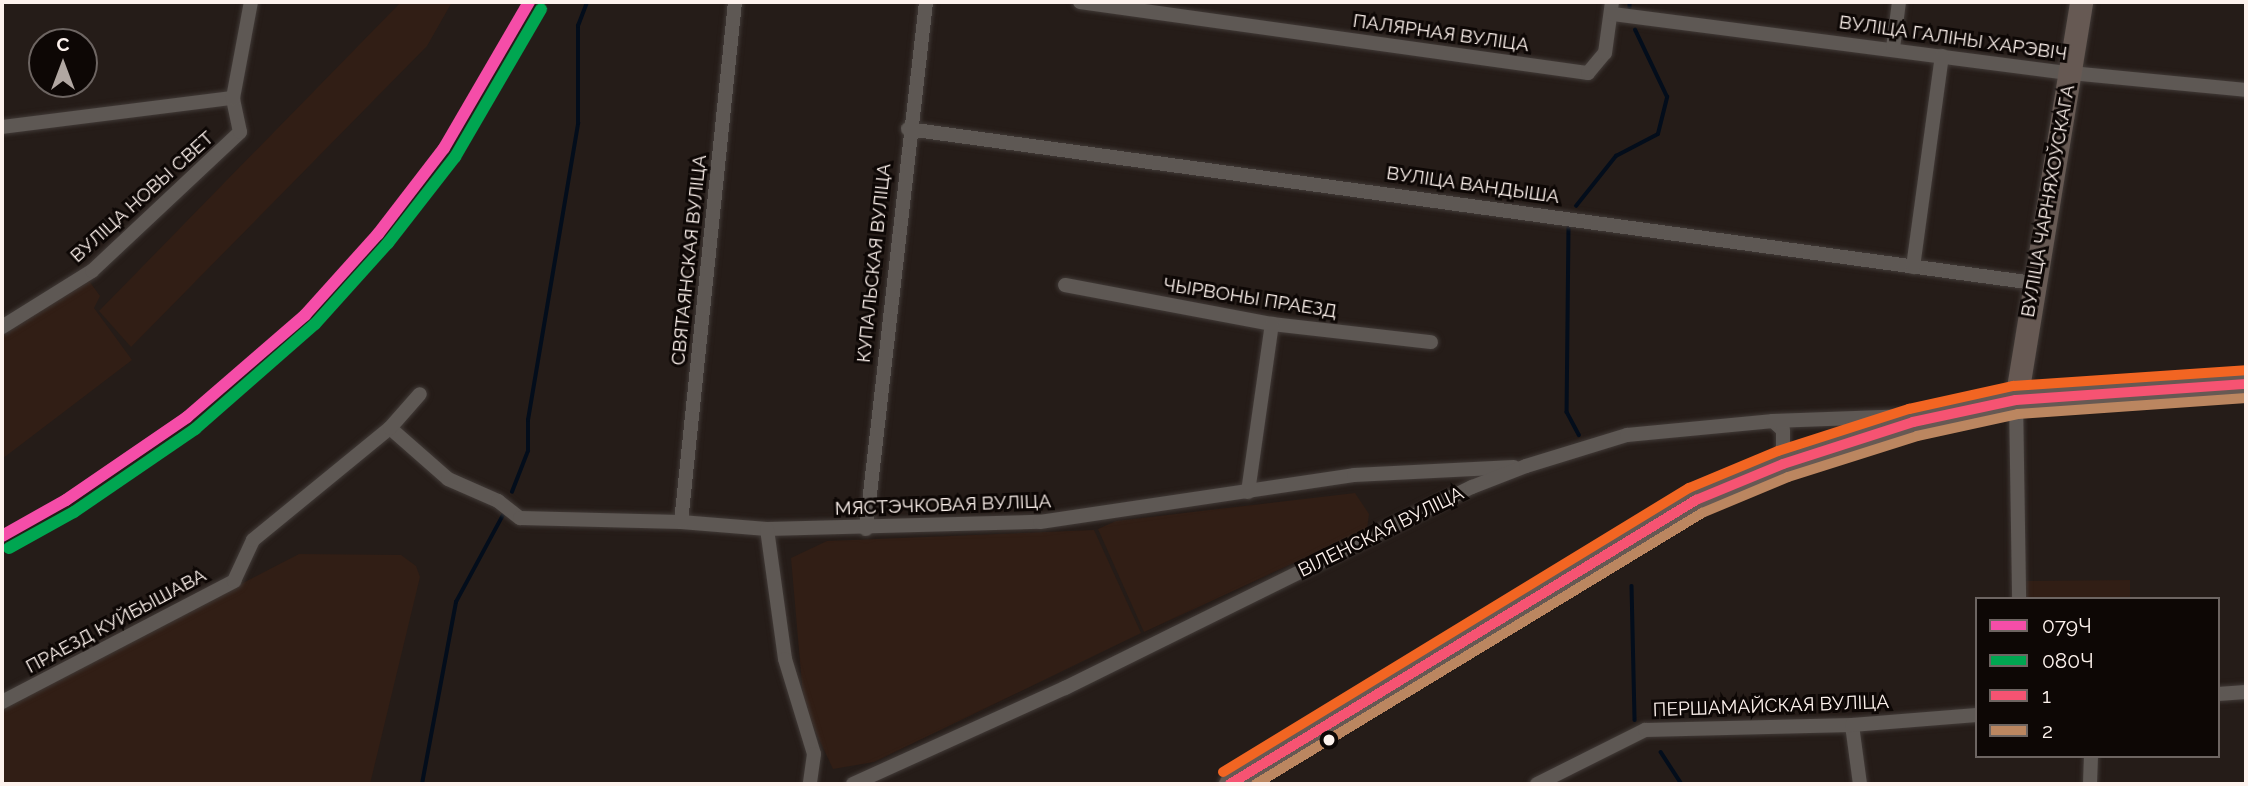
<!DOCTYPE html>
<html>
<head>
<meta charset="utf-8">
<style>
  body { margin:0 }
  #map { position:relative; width:2248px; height:786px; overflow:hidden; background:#251c18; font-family:Raleway,sans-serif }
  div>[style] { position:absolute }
  .built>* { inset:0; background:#311e15 }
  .stream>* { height:3.5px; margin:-1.75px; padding:0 1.75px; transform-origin:1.75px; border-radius:1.75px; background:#030d1b }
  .roads { filter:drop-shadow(0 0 2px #413a37) drop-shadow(0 0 2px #413a37) }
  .street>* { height:14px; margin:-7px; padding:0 7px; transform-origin:7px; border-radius:7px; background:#5e5854 }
  .primary>* { height:23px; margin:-11.5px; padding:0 11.5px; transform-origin:11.5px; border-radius:11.5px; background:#665953 }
  .bus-1>* { height:10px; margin:-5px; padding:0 5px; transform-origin:5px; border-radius:5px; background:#f65372 }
  .bus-2>* { height:10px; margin:-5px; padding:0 5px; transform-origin:5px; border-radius:5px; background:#bb8660 }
  .bus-3>* { height:10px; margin:-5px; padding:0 5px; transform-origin:5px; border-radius:5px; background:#f26522 }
  .rail-1>* { height:12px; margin:-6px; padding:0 6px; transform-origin:6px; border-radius:6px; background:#f54da8 }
  .rail-2>* { height:12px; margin:-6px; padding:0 6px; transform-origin:6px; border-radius:6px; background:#00a651 }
  .dots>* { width:19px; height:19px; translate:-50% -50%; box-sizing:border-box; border:4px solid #0d0705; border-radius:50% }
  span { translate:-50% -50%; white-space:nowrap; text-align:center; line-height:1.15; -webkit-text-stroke:6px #0d0705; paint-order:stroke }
  .street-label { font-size:19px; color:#fdf2ed }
  .frame { position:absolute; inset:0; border:4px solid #fdf2ed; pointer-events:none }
  .legend { position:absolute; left:1975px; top:597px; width:245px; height:161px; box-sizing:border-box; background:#0d0705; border:2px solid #6d6562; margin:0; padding:9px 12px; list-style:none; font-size:21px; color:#fdf2ed }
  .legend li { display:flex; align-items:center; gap:14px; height:35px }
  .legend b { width:35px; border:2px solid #6d6562 }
  .north { position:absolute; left:28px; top:28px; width:70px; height:70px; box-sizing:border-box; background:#0d0705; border:2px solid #6d6562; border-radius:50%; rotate:0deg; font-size:19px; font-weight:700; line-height:28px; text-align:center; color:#fdf2ed }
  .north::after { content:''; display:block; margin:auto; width:24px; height:32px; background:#b1a7a2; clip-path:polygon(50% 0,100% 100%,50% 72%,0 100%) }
</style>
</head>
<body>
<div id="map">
  <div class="built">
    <div style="clip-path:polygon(401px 2px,452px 2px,427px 46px,131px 347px,99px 311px)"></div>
    <div style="clip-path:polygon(87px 278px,100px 296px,94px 308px,132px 360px,2px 459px,2px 332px)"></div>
    <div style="clip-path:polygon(1355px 493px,1369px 514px,1367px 529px,1144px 632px,1098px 529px,1116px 521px)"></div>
    <div style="clip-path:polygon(1094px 530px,1141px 633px,874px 762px,833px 769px,804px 707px,791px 558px,827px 541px)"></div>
    <div style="clip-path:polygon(299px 554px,401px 555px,416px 566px,420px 577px,370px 784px,2px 784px,2px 707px)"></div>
    <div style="clip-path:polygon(2130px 580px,2130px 599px,2022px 599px,2022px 581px)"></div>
  </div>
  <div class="stream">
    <div style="left:1630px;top:2px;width:5px;rotate:90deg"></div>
    <div style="left:1576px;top:206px;width:64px;rotate:-51.3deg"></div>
    <div style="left:1616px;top:156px;width:47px;rotate:-27.6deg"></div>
    <div style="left:1658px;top:134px;width:38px;rotate:-76deg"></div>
    <div style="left:1667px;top:97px;width:74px;rotate:-115.5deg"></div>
    <div style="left:1569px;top:227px;width:185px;rotate:90.6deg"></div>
    <div style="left:1567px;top:412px;width:26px;rotate:62deg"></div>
    <div style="left:512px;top:492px;width:44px;rotate:-68.7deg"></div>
    <div style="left:528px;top:451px;width:31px;rotate:-90deg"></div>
    <div style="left:528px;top:420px;width:301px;rotate:-80.4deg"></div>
    <div style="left:578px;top:123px;width:97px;rotate:-90deg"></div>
    <div style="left:578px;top:26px;width:26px;rotate:-69deg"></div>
    <div style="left:1632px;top:586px;width:134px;rotate:88.7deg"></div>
    <div style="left:1661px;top:752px;width:38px;rotate:57deg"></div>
    <div style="left:422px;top:784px;width:185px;rotate:-79.4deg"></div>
    <div style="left:456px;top:602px;width:99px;rotate:-61.6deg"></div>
  </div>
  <div class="roads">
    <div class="street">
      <div style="left:1080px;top:2px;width:513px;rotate:7.96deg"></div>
      <div style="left:1588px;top:73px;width:26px;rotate:-50deg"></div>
      <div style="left:1605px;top:53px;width:51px;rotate:-82.2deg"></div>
      <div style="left:1613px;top:14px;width:461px;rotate:7.4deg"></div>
      <div style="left:2070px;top:73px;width:177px;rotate:5.5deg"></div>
      <div style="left:1893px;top:48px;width:46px;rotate:-82.6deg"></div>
      <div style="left:2px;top:127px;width:233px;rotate:-7.2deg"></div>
      <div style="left:908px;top:129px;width:1135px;rotate:7.79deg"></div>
      <div style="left:1913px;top:267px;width:213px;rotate:-82.2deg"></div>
      <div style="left:1065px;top:285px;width:211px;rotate:10.7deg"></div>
      <div style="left:1272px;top:324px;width:160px;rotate:6.5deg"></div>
      <div style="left:2px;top:327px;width:106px;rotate:-31.9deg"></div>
      <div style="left:92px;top:271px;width:203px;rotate:-43.2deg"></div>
      <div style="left:240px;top:132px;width:35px;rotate:-102deg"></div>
      <div style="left:233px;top:98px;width:98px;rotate:-79.4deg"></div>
      <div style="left:2016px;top:400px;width:199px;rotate:89.1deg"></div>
      <div style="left:1773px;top:421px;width:13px;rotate:42deg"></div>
      <div style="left:1783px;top:430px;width:34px;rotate:90deg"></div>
      <div style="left:390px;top:428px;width:77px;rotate:41.3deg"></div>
      <div style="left:448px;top:479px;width:55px;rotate:23.7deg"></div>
      <div style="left:498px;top:501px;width:28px;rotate:38deg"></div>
      <div style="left:520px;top:518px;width:161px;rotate:1.4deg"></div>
      <div style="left:681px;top:522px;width:86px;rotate:4.7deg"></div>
      <div style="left:767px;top:529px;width:273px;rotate:-1.5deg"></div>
      <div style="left:1040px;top:522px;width:317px;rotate:-8.5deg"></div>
      <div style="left:1354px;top:475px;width:160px;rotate:-2.9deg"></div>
      <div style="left:1248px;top:492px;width:170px;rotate:-81.9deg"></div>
      <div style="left:681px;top:522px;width:523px;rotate:-84.07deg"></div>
      <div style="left:767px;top:529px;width:131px;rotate:82.1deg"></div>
      <div style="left:785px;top:659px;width:99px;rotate:73deg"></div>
      <div style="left:814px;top:754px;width:30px;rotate:98deg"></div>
      <div style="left:866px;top:529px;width:530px;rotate:-83.5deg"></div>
      <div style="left:2218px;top:694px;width:28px;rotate:-4deg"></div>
      <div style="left:2px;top:702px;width:262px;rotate:-27.5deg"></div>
      <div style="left:234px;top:581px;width:45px;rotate:-65.1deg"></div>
      <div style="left:253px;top:540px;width:177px;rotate:-39.3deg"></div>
      <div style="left:390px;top:428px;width:45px;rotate:-48.6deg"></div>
      <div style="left:1852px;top:725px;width:60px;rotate:82.3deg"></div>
      <div style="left:853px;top:784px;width:233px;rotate:-24.4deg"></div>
      <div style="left:1065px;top:688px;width:454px;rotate:-26.3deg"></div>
      <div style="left:1472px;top:487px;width:58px;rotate:-21.3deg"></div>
      <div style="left:1526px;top:466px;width:106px;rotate:-17.1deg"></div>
      <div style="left:1627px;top:435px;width:147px;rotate:-5.5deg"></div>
      <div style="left:1773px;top:421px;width:137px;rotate:-2.1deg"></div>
      <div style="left:1537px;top:784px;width:121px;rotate:-26.6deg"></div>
      <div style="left:1645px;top:730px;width:207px;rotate:-1.4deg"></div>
      <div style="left:1852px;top:725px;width:125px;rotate:-4.6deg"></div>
      <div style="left:2090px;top:784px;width:28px;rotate:-88deg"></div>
    </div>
    <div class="primary">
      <div style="left:2016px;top:400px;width:403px;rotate:-80.7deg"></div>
      <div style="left:1230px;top:784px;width:546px;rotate:-31.36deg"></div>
      <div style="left:1696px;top:500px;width:94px;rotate:-22.5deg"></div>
      <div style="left:1783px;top:464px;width:137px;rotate:-17.9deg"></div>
      <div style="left:1913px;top:422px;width:105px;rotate:-12.1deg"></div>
      <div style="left:2016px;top:400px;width:231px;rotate:-4deg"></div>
    </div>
  </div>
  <div class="bus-1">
    <div style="left:1230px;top:784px;width:546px;rotate:-31.36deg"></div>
    <div style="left:1696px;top:500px;width:94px;rotate:-22.5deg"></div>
    <div style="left:1783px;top:464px;width:137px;rotate:-17.9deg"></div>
    <div style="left:1913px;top:422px;width:105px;rotate:-12.1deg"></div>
    <div style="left:2016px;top:400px;width:231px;rotate:-4deg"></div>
  </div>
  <div class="bus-2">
    <div style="left:1256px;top:784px;width:522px;rotate:-31.28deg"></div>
    <div style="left:1702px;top:513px;width:93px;rotate:-22.7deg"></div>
    <div style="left:1788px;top:477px;width:135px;rotate:-17.6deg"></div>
    <div style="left:1917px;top:436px;width:103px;rotate:-12.3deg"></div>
    <div style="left:2018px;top:414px;width:229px;rotate:-4deg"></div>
  </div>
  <div class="bus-3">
    <div style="left:1223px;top:772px;width:546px;rotate:-31.36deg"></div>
    <div style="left:1689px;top:488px;width:96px;rotate:-22.6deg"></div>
    <div style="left:1778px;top:451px;width:138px;rotate:-17.8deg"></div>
    <div style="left:1909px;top:409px;width:107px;rotate:-12.5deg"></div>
    <div style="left:2013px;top:386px;width:233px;rotate:-3.9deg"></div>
  </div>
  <div class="rail-1">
    <div style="left:2px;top:536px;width:73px;rotate:-29.4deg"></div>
    <div style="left:66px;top:500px;width:147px;rotate:-34.4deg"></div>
    <div style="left:187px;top:417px;width:156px;rotate:-40.8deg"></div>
    <div style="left:305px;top:315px;width:109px;rotate:-48deg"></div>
    <div style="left:378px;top:234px;width:108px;rotate:-52.5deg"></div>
    <div style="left:444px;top:148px;width:169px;rotate:-59.8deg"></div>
  </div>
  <div class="rail-2">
    <div style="left:9px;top:548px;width:74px;rotate:-29deg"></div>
    <div style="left:74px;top:512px;width:147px;rotate:-34.4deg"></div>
    <div style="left:195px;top:429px;width:159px;rotate:-41.2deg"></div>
    <div style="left:315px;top:324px;width:109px;rotate:-48deg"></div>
    <div style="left:388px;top:243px;width:109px;rotate:-52.1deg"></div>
    <div style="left:455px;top:157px;width:171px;rotate:-59.8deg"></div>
  </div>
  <div class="dots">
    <div style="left:1329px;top:740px;background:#fdf2ed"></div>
  </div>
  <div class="street-label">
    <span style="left:1441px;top:33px;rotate:8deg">ПАЛЯРНАЯ ВУЛІЦА</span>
    <span style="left:1953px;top:38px;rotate:8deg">ВУЛІЦА ГАЛІНЫ ХАРЭВІЧ</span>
    <span style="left:1473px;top:185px;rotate:8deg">ВУЛІЦА ВАНДЫША</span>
    <span style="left:142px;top:197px;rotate:-42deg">ВУЛІЦА НОВЫ СВЕТ</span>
    <span style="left:2048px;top:201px;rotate:-80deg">ВУЛІЦА ЧАРНЯХОЎСКАГА</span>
    <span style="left:689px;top:260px;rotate:-84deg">СВЯТАЯНСКАЯ ВУЛІЦА</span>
    <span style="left:874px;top:263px;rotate:-84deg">КУПАЛЬСКАЯ ВУЛІЦА</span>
    <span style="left:1250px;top:298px;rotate:9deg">ЧЫРВОНЫ ПРАЕЗД</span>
    <span style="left:943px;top:505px;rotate:-2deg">МЯСТЭЧКОВАЯ ВУЛІЦА</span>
    <span style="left:1381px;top:532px;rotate:-26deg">ВІЛЕНСКАЯ ВУЛІЦА</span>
    <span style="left:116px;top:621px;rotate:-28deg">ПРАЕЗД КУЙБЫШАВА</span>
    <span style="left:1771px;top:706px;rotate:-2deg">ПЕРШАМАЙСКАЯ ВУЛІЦА</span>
  </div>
  <div class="frame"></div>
  <ul class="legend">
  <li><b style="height:9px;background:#f54da8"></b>079Ч</li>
  <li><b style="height:9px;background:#00a651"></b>080Ч</li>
  <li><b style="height:9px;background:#f65372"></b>1</li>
  <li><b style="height:9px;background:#bb8660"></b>2</li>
  </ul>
  <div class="north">С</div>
</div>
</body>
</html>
